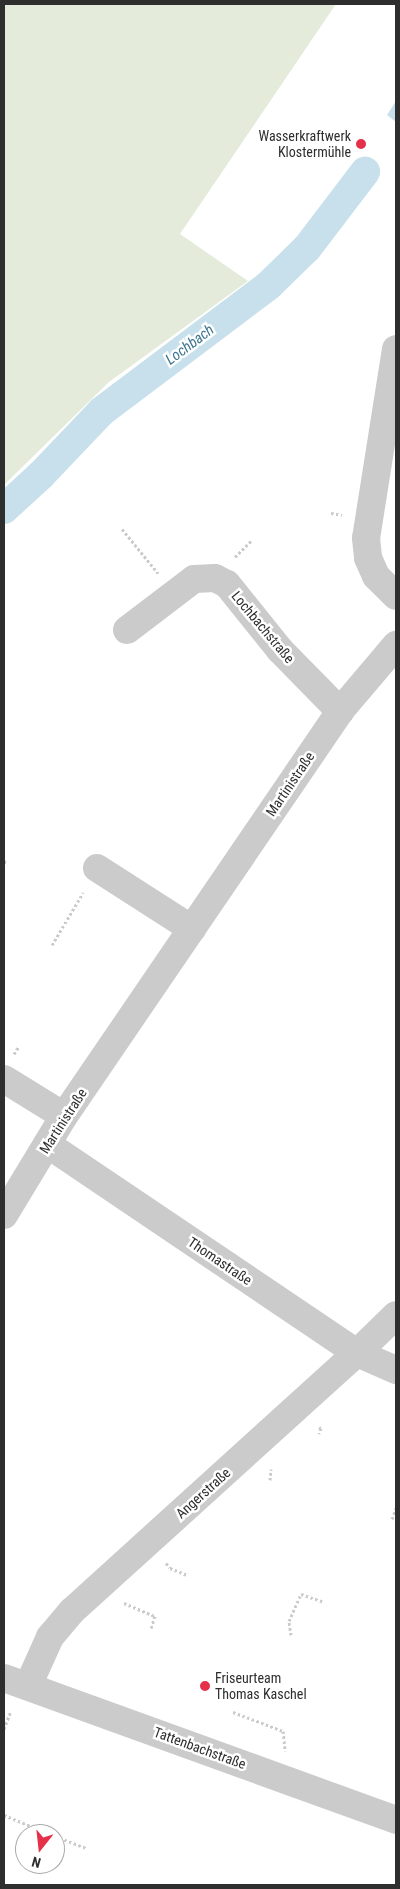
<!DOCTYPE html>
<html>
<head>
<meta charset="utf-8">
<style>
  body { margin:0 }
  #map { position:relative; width:400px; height:1889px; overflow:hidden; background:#fff; font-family:"Roboto Condensed",sans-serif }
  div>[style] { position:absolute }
  .green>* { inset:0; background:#e5ebdb }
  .water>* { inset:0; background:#c7e0eb }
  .canal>* { height:30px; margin:-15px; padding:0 15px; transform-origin:15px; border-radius:15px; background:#c7e0eb }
  .path>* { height:3px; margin-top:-1.5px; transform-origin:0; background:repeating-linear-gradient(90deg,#cbcbcb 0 2.5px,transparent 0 5px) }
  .minor>* { height:28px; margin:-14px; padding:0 14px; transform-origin:14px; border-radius:14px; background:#cbcbcb }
  .dots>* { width:14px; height:14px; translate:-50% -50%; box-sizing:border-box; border:2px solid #fff; border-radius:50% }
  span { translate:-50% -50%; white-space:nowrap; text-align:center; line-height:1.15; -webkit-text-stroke:5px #fff; paint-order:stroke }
  .poi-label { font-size:14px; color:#2e2e2e }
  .right { translate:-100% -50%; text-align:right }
  .left { translate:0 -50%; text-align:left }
  .street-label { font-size:14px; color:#2e2e2e }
  .water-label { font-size:15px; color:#3c758f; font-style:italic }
  .frame { position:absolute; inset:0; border:5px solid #2e2e2e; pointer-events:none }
  .north { position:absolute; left:15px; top:1824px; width:50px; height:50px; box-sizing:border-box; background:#fff; border:1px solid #ababab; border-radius:50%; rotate:196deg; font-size:14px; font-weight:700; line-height:20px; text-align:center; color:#2e2e2e }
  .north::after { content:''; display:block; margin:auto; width:18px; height:22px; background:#e5304a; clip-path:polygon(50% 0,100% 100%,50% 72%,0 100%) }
</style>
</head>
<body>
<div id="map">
  <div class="green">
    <div style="clip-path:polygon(4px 4px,336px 4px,180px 234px,248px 281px,109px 382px,4px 485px)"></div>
  </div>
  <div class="water">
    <div style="clip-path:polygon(396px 101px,396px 122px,387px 115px)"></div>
  </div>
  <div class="canal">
    <div style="left:4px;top:509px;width:50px;rotate:-42.6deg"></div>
    <div style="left:41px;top:475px;width:88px;rotate:-46.4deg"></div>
    <div style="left:102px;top:411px;width:208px;rotate:-37deg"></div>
    <div style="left:268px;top:286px;width:54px;rotate:-44.3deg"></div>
    <div style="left:307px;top:248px;width:96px;rotate:-52.7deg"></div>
  </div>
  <div class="path">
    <div style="left:331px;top:513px;width:11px;rotate:10deg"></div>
    <div style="left:122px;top:529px;width:57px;rotate:50.7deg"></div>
    <div style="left:235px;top:557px;width:24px;rotate:-45deg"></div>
    <div style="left:4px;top:861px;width:5px;rotate:37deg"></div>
    <div style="left:52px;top:945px;width:61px;rotate:-59.2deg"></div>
    <div style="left:14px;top:1054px;width:9px;rotate:-58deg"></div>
    <div style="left:319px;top:1427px;width:2px;rotate:27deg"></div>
    <div style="left:321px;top:1428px;width:6px;rotate:108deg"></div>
    <div style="left:270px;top:1480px;width:11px;rotate:-85deg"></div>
    <div style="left:392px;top:1519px;width:12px;rotate:-70deg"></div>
    <div style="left:166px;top:1563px;width:6px;rotate:51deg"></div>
    <div style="left:170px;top:1568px;width:18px;rotate:22deg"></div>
    <div style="left:124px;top:1603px;width:34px;rotate:23deg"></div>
    <div style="left:155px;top:1616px;width:13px;rotate:108deg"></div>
    <div style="left:291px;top:1635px;width:14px;rotate:-98deg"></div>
    <div style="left:289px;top:1621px;width:30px;rotate:-66deg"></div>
    <div style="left:301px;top:1594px;width:24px;rotate:19deg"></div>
    <div style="left:233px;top:1712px;width:53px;rotate:20.8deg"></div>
    <div style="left:283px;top:1731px;width:20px;rotate:84deg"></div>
    <div style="left:4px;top:1729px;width:19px;rotate:-69deg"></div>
    <div style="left:4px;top:1815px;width:50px;rotate:22.4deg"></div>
    <div style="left:55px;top:1836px;width:33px;rotate:21deg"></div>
  </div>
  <div class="minor">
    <div style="left:396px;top:349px;width:191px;rotate:99deg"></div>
    <div style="left:366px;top:538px;width:20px;rotate:84deg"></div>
    <div style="left:368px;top:558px;width:20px;rotate:66deg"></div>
    <div style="left:376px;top:576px;width:28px;rotate:45deg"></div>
    <div style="left:127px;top:630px;width:84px;rotate:-37.3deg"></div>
    <div style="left:194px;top:579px;width:21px;rotate:-3deg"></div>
    <div style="left:215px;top:578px;width:13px;rotate:27deg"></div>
    <div style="left:227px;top:584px;width:85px;rotate:51.2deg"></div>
    <div style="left:280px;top:650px;width:86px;rotate:45.5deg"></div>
    <div style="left:97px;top:868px;width:113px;rotate:32.7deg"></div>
    <div style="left:4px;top:1079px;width:70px;rotate:31.7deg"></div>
    <div style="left:47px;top:1144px;width:374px;rotate:34deg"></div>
    <div style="left:357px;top:1353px;width:43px;rotate:23.6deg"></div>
    <div style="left:4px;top:1215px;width:116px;rotate:-58.8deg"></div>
    <div style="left:64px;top:1116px;width:490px;rotate:-55.7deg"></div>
    <div style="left:340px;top:711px;width:87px;rotate:-49.7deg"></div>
    <div style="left:4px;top:1678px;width:417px;rotate:19.9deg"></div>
    <div style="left:28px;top:1686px;width:54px;rotate:-65.8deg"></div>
    <div style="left:50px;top:1637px;width:34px;rotate:-50deg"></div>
    <div style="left:72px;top:1611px;width:384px;rotate:-42.2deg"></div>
    <div style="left:357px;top:1353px;width:54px;rotate:-44.3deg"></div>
  </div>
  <div class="dots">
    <div style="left:361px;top:144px;background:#e5304a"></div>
    <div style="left:205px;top:1686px;background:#e5304a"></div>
  </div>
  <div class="poi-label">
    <span class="right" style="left:351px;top:144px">Wasserkraftwerk<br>Klostermühle</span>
    <span class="left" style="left:215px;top:1686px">Friseurteam<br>Thomas Kaschel</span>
  </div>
  <div class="street-label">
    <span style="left:263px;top:627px;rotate:50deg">Lochbachstraße</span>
    <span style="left:290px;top:784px;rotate:-56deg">Martinistraße</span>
    <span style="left:63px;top:1121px;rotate:-57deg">Martinistraße</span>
    <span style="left:220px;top:1261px;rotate:34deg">Thomastraße</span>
    <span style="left:203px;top:1493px;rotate:-42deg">Angerstraße</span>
    <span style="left:200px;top:1748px;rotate:20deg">Tattenbachstraße</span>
  </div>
  <div class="water-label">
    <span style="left:190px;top:345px;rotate:-37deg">Lochbach</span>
  </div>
  <div class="frame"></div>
  <div class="north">N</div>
</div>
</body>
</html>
